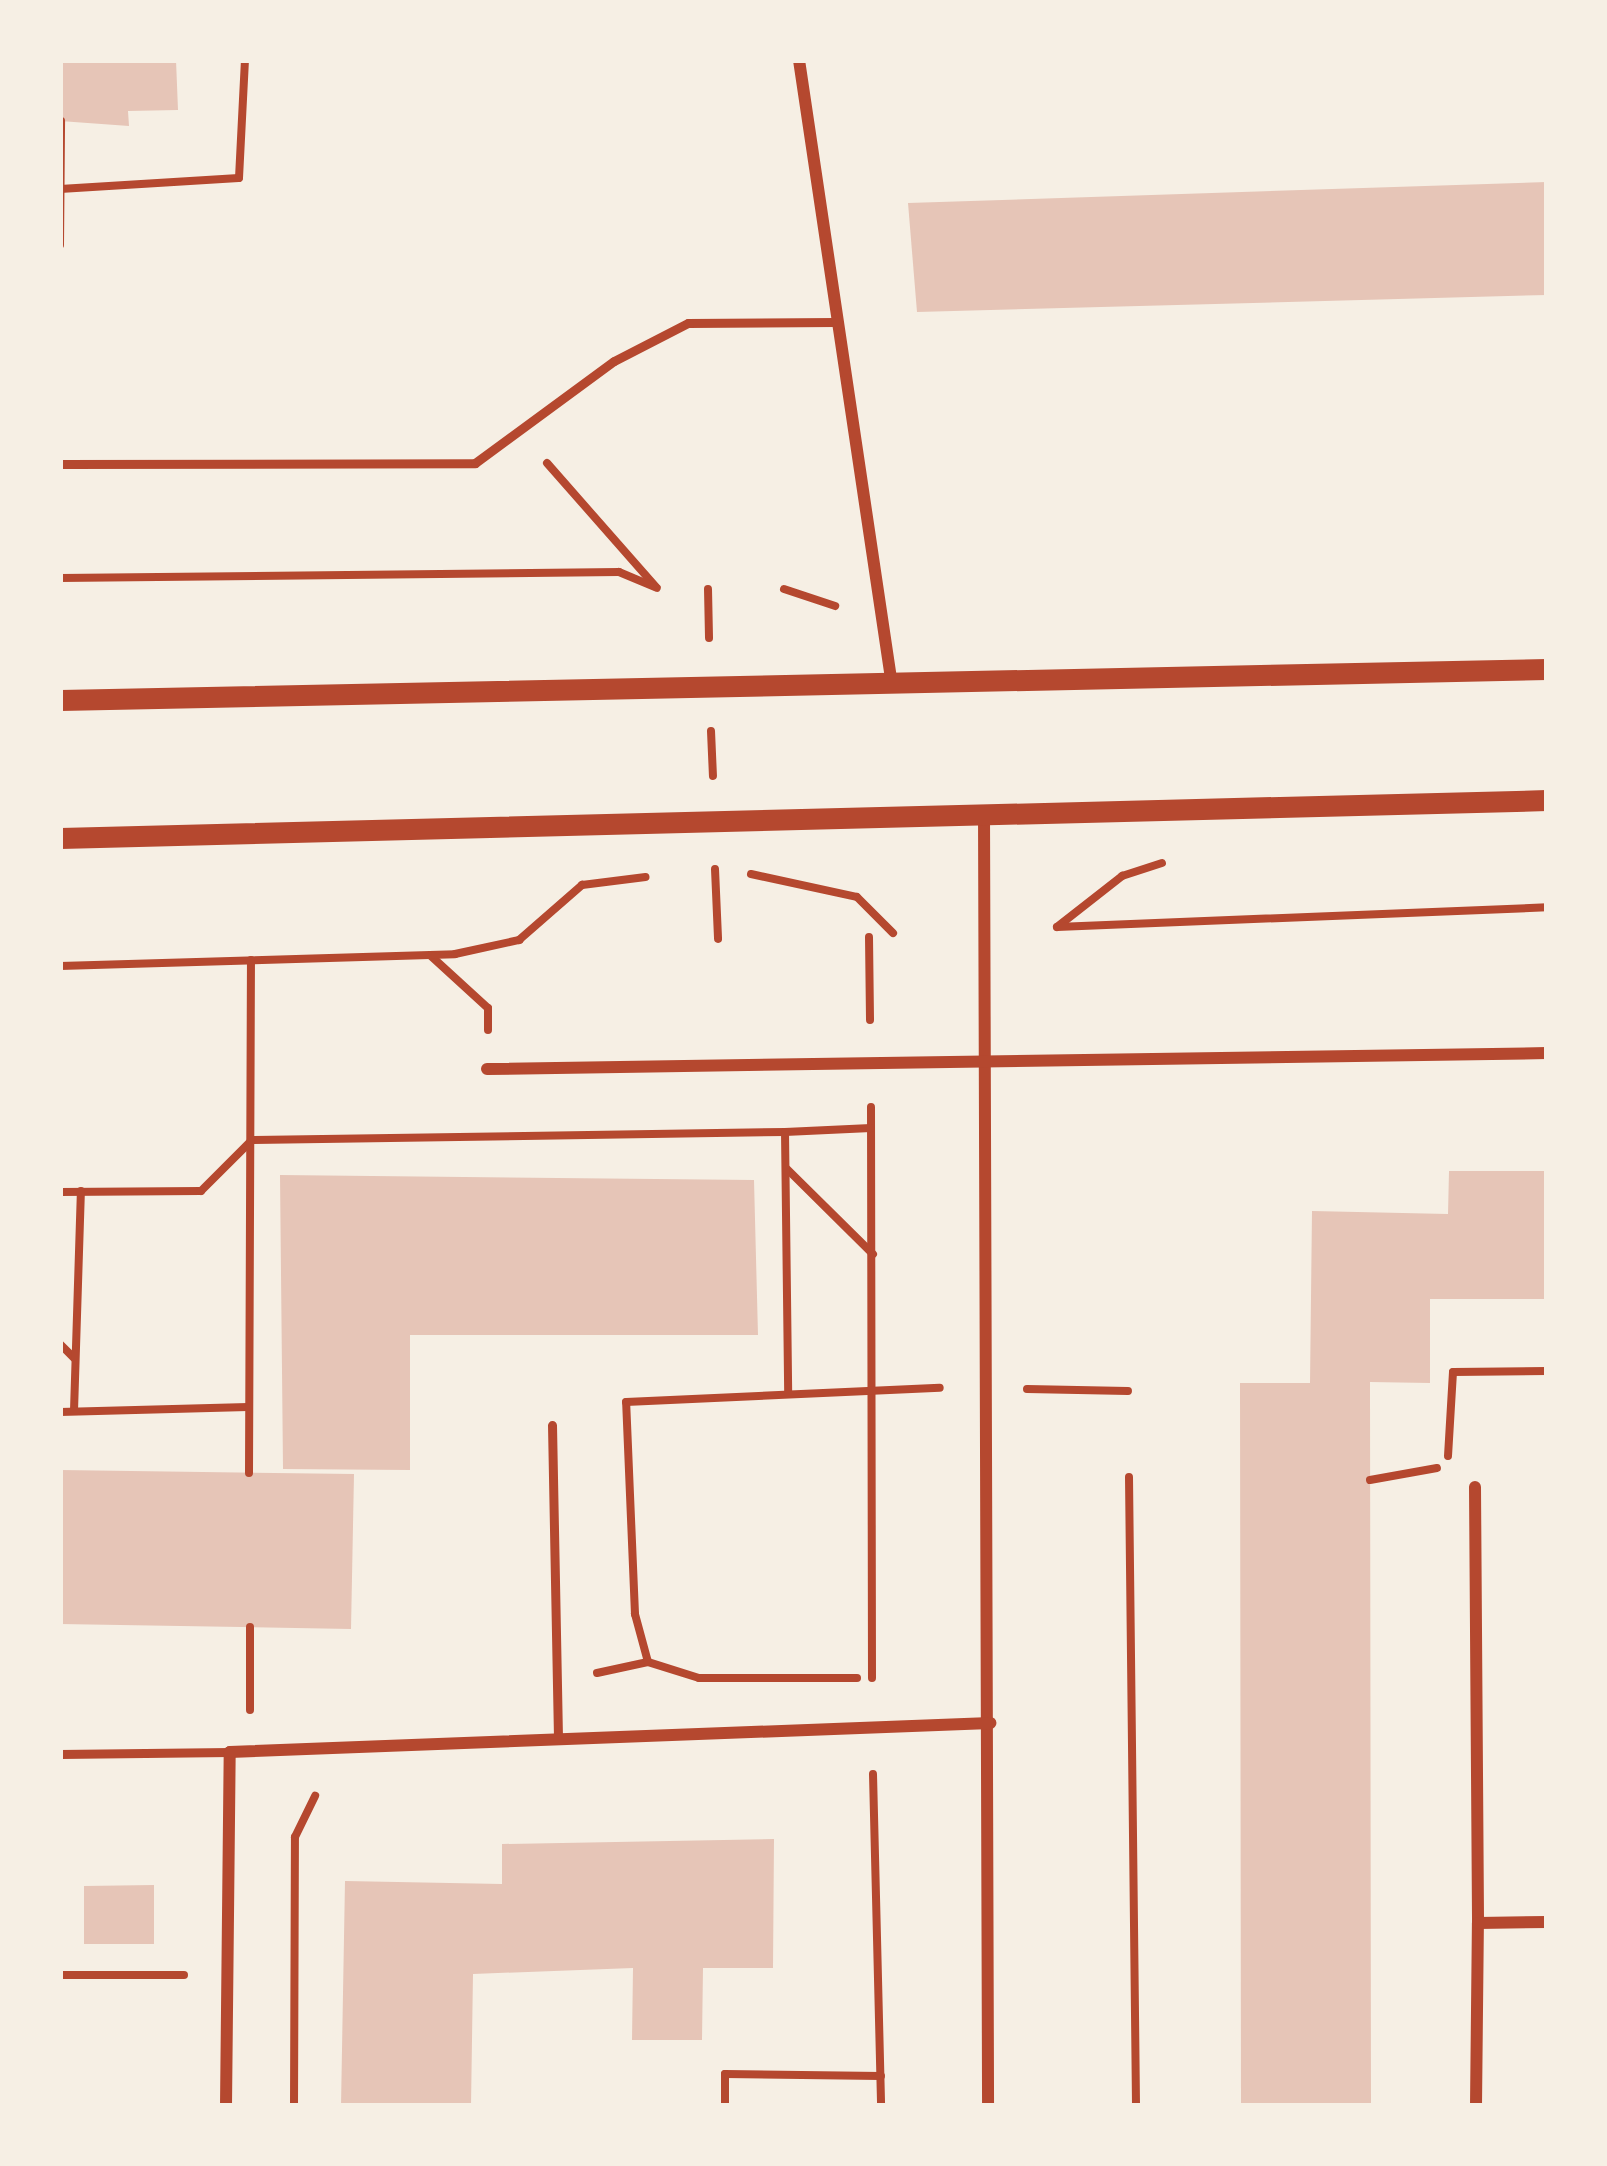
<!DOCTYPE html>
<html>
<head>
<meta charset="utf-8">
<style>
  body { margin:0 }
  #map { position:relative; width:1607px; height:2166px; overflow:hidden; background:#f6efe4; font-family:"Fira Sans Condensed",sans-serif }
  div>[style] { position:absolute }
  .building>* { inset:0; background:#e6c5b7 }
  .path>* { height:8px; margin:-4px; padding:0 4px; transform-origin:4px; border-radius:4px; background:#b5482f }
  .service>* { height:9px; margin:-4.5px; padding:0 4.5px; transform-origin:4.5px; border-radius:4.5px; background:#b5482f }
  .minor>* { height:12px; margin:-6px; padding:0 6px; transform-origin:6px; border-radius:6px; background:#b5482f }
  .tertiary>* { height:21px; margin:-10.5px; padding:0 10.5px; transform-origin:10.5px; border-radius:10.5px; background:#b5482f }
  span { translate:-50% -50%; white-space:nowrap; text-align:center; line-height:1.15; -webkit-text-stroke:9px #f6efe4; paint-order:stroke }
  .frame { position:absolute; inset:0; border:63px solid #f6efe4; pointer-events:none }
</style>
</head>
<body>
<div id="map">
  <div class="building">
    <div style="clip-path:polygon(60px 60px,176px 60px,178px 110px,128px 111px,129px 126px,60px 121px)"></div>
    <div style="clip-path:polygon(1547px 182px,1547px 295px,917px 312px,908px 203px)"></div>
    <div style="clip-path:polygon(1449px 1171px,1547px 1171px,1547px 1299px,1430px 1299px,1430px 1383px,1370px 1382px,1371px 2106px,1241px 2106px,1240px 1383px,1310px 1383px,1312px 1211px,1448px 1214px)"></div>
    <div style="clip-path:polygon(280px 1175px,754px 1180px,758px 1335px,410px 1335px,410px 1470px,283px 1469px)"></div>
    <div style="clip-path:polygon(60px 1470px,354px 1474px,351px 1629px,60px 1624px)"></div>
    <div style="clip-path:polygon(774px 1839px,773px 1968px,703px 1968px,702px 2040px,632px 2040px,633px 1968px,473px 1974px,471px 2106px,341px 2106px,345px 1881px,502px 1884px,502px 1844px)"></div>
    <div style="clip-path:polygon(154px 1885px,154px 1944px,84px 1944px,84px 1886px)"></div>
  </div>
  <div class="path">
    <div style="left:60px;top:189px;width:179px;rotate:-3.5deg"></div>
    <div style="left:239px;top:178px;width:118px;rotate:-87.1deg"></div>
    <div style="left:60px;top:245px;width:124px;rotate:-89.5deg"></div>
    <div style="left:547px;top:463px;width:165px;rotate:48.7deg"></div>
    <div style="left:60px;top:578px;width:559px;rotate:-0.61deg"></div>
    <div style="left:619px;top:572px;width:41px;rotate:22.8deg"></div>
    <div style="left:708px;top:589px;width:49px;rotate:88.8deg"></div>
    <div style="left:784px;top:589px;width:54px;rotate:18.4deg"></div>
    <div style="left:711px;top:731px;width:45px;rotate:87.5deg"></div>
    <div style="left:715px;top:869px;width:70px;rotate:87.5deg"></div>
    <div style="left:751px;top:874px;width:108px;rotate:12.2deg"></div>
    <div style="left:857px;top:897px;width:51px;rotate:45deg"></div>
    <div style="left:1057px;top:927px;width:83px;rotate:-38.1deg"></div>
    <div style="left:1122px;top:876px;width:42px;rotate:-18deg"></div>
    <div style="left:1057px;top:927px;width:490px;rotate:-2.3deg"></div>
    <div style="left:869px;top:937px;width:83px;rotate:89.3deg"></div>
    <div style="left:431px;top:956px;width:77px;rotate:42.4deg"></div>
    <div style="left:488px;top:1008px;width:22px;rotate:90deg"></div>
    <div style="left:60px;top:966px;width:395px;rotate:-1.7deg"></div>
    <div style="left:455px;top:954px;width:66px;rotate:-12.3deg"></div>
    <div style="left:519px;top:940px;width:84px;rotate:-41.1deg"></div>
    <div style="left:582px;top:885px;width:64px;rotate:-7.1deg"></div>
    <div style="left:871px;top:1107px;width:571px;rotate:89.9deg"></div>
    <div style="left:785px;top:1132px;width:86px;rotate:-2.7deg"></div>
    <div style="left:787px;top:1169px;width:121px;rotate:44.7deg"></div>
    <div style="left:60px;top:1192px;width:141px;rotate:-0.4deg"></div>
    <div style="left:201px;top:1191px;width:72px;rotate:-45deg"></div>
    <div style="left:252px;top:1140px;width:533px;rotate:-0.86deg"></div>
    <div style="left:785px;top:1132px;width:261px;rotate:89.3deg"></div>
    <div style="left:60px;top:1344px;width:20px;rotate:45deg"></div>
    <div style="left:1027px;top:1389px;width:101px;rotate:1.1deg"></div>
    <div style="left:74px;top:1411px;width:220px;rotate:-88.2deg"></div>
    <div style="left:60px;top:1412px;width:188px;rotate:-1.5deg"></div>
    <div style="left:1448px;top:1456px;width:84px;rotate:-86.6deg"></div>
    <div style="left:1453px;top:1372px;width:94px;rotate:-0.6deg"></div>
    <div style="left:249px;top:1473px;width:513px;rotate:-89.78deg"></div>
    <div style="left:1129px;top:1477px;width:629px;rotate:89.36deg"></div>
    <div style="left:1370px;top:1480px;width:68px;rotate:-10.2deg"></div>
    <div style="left:250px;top:1627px;width:83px;rotate:90deg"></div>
    <div style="left:597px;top:1673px;width:52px;rotate:-12.2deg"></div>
    <div style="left:857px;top:1678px;width:158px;rotate:180deg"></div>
    <div style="left:699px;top:1678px;width:53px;rotate:-162.6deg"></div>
    <div style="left:648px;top:1662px;width:50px;rotate:-105.2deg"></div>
    <div style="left:635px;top:1614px;width:212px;rotate:-92.4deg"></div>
    <div style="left:626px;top:1402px;width:314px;rotate:-2.6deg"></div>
    <div style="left:873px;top:1774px;width:332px;rotate:88.6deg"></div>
    <div style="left:60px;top:1975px;width:124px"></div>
    <div style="left:294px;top:2106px;width:269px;rotate:-89.8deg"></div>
    <div style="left:295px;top:1837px;width:46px;rotate:-64deg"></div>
    <div style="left:725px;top:2106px;width:32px;rotate:-90deg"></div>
    <div style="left:725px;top:2074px;width:156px;rotate:0.7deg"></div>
  </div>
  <div class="service">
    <div style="left:60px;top:464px;width:415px;rotate:-0.1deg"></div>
    <div style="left:475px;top:463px;width:172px;rotate:-36.3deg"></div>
    <div style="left:614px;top:361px;width:83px;rotate:-27.2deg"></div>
    <div style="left:688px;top:323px;width:147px;rotate:-0.4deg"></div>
    <div style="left:552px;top:1425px;width:310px;rotate:88.9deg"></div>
    <div style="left:60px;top:1754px;width:170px;rotate:-0.7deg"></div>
  </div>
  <div class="minor">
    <div style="left:799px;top:60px;width:632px;rotate:81.54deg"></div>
    <div style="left:984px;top:812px;width:1294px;rotate:89.82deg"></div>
    <div style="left:487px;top:1069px;width:1060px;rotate:-0.86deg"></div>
    <div style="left:1475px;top:1487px;width:436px;rotate:89.6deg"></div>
    <div style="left:226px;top:2106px;width:354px;rotate:-89.4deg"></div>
    <div style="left:230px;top:1752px;width:761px;rotate:-2.19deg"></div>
    <div style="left:1476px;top:2106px;width:183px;rotate:-89.4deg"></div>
    <div style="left:1478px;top:1923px;width:69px;rotate:-0.8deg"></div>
  </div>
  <div class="tertiary">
    <div style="left:60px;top:700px;width:1487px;rotate:-1.19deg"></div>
    <div style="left:60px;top:838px;width:1487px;rotate:-1.46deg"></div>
  </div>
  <div class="frame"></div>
</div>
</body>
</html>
